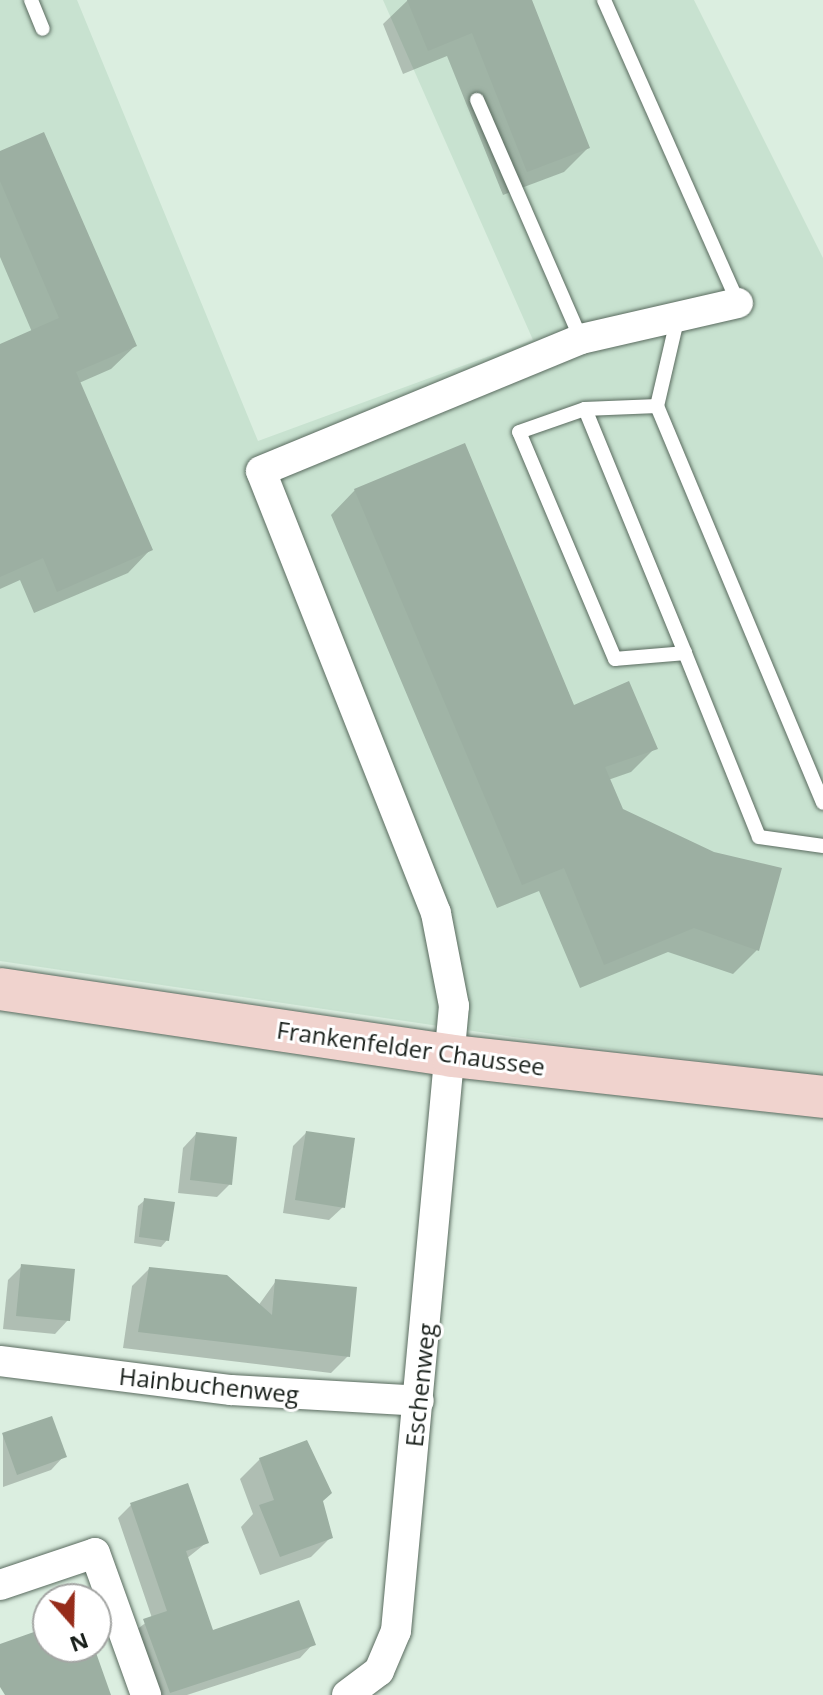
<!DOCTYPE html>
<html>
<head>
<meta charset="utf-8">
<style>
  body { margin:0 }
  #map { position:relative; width:823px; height:1695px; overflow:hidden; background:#dbeee0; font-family:"Open Sans",sans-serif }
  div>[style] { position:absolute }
  .built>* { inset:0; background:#c8e2d0 }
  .shadow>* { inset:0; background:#0003 }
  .building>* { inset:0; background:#9cafa2 }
  .roads { filter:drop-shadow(0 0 2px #5a6b5f) drop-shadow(0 0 2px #5a6b5f) }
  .lane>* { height:14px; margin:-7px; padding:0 7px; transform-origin:7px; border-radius:7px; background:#fff }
  .street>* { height:30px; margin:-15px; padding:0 15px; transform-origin:15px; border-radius:15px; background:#fff }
  .secondary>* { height:42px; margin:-21px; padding:0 21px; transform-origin:21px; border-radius:21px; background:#f0d3ce }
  span { translate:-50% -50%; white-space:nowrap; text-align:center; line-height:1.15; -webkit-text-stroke:6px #fff; paint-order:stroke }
  .street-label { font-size:24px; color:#181f1a }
  .north { position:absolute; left:32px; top:1583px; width:80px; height:80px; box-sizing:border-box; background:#fff; border:2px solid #a3a5a3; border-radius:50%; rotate:160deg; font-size:22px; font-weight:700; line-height:32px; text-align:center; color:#181f1a }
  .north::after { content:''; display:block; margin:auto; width:28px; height:36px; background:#962c1a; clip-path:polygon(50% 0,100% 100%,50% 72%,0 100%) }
</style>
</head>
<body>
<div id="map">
  <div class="built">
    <div style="clip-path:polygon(0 0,77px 0,258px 441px,533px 340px,383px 0,694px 0,823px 258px,823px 1076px,513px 1037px,0 961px)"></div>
  </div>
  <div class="shadow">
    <div style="clip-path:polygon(408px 0,529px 0,588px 148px,564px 172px,503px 195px,447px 56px,403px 74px,383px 24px)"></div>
    <div style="clip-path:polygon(0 153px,135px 346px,111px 369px,79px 383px,151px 549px,128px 573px,34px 613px,20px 580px,0 589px,0 346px,32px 332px,0 257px)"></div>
    <div style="clip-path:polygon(355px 490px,573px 708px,655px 748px,631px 772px,608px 780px,621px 810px,757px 950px,733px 974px,668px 952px,580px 988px,539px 891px,497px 908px,331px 515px)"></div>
    <div style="clip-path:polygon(306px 1133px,343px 1207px,329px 1220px,283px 1213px,293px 1146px)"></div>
    <div style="clip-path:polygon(196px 1134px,230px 1184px,217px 1197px,178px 1193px,183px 1148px)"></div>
    <div style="clip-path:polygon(145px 1200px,167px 1240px,161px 1247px,134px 1243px,138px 1206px)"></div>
    <div style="clip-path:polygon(22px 1266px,68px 1320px,55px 1334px,3px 1329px,8px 1280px)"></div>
    <div style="clip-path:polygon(149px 1269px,258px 1306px,276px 1281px,348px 1356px,331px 1373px,123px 1348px,132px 1286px)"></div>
    <div style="clip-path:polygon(3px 1435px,64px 1456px,51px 1470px,3px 1487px)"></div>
    <div style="clip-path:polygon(260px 1459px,321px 1501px,331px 1537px,311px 1557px,260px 1575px,241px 1527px,253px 1514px,240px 1479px)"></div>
    <div style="clip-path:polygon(131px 1505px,206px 1543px,186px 1559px,212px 1632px,313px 1644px,300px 1658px,187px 1695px,153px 1695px,131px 1634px,152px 1618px,118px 1518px)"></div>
  </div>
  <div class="building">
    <div style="clip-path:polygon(407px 0,532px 0,590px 148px,527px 172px,472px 33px,428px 51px)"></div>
    <div style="clip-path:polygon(44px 132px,137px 346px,76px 372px,153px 550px,57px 592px,43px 558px,0 577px,0 344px,59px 318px,0 181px,0 151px)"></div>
    <div style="clip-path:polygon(465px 443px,574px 705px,629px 681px,658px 749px,605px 767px,623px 809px,714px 852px,782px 868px,759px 951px,694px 928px,604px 965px,564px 868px,522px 885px,354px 489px)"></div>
    <div style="clip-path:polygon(306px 1131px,355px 1138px,345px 1208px,295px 1200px)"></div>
    <div style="clip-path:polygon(196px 1132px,237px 1137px,232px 1185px,190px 1180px)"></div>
    <div style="clip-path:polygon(144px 1198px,175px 1202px,169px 1241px,139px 1237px)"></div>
    <div style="clip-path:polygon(21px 1264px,75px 1269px,70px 1321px,16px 1316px)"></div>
    <div style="clip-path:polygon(149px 1267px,227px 1275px,272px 1315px,275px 1279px,357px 1287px,350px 1357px,138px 1332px)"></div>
    <div style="clip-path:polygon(52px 1416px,67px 1457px,17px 1475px,2px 1433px)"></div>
    <div style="clip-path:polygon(307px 1440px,332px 1493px,323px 1501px,333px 1538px,280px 1557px,259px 1505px,274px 1500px,259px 1458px)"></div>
    <div style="clip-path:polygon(188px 1483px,209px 1543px,186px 1551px,213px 1630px,299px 1600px,316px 1645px,170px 1693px,143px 1619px,167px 1611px,130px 1503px)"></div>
    <div style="clip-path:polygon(48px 1627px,48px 1647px,94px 1647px,111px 1695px,5px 1695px,0 1687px,0 1644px)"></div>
  </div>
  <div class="roads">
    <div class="lane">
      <div style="left:31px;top:0;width:31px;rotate:68deg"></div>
      <div style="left:604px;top:0;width:331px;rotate:66.1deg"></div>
      <div style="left:477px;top:100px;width:261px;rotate:66.5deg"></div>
      <div style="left:678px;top:316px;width:92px;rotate:103.1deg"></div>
      <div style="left:657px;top:406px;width:430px;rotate:67.3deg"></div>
      <div style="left:585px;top:409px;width:72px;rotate:-2.4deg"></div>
      <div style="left:685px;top:653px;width:70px;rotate:175.1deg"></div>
      <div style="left:615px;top:659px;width:246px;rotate:-112.9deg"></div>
      <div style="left:519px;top:432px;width:70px;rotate:-19.2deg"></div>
      <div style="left:585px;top:409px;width:264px;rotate:67.7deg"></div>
      <div style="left:685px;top:653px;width:198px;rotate:68.1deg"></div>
      <div style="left:759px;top:837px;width:65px;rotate:8deg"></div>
    </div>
    <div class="street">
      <div style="left:0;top:1361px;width:233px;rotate:7.2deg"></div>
      <div style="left:231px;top:1390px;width:188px;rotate:3.3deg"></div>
      <div style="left:0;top:1585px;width:100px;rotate:-18.6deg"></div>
      <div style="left:95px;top:1553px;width:151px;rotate:70.2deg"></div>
      <div style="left:347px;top:1695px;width:40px;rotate:-37deg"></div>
      <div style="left:379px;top:1671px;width:43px;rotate:-67deg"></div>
      <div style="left:396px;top:1631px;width:628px;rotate:-84.7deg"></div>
      <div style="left:454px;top:1006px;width:95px;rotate:-101deg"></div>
      <div style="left:436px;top:913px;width:475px;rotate:-111.6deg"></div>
      <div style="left:261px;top:471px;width:346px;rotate:-22.4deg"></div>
      <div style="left:581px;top:339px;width:161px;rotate:-12.9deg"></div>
    </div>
    <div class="secondary">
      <div style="left:0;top:989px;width:457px;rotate:8.4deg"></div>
      <div style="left:452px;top:1056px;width:373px;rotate:6.3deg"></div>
    </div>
  </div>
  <div class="street-label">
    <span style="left:411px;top:1048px;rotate:8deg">Frankenfelder Chaussee</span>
    <span style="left:209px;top:1385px;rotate:6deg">Hainbuchenweg</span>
    <span style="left:420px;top:1385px;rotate:-84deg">Eschenweg</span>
  </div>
  <div class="north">N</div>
</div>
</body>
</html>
